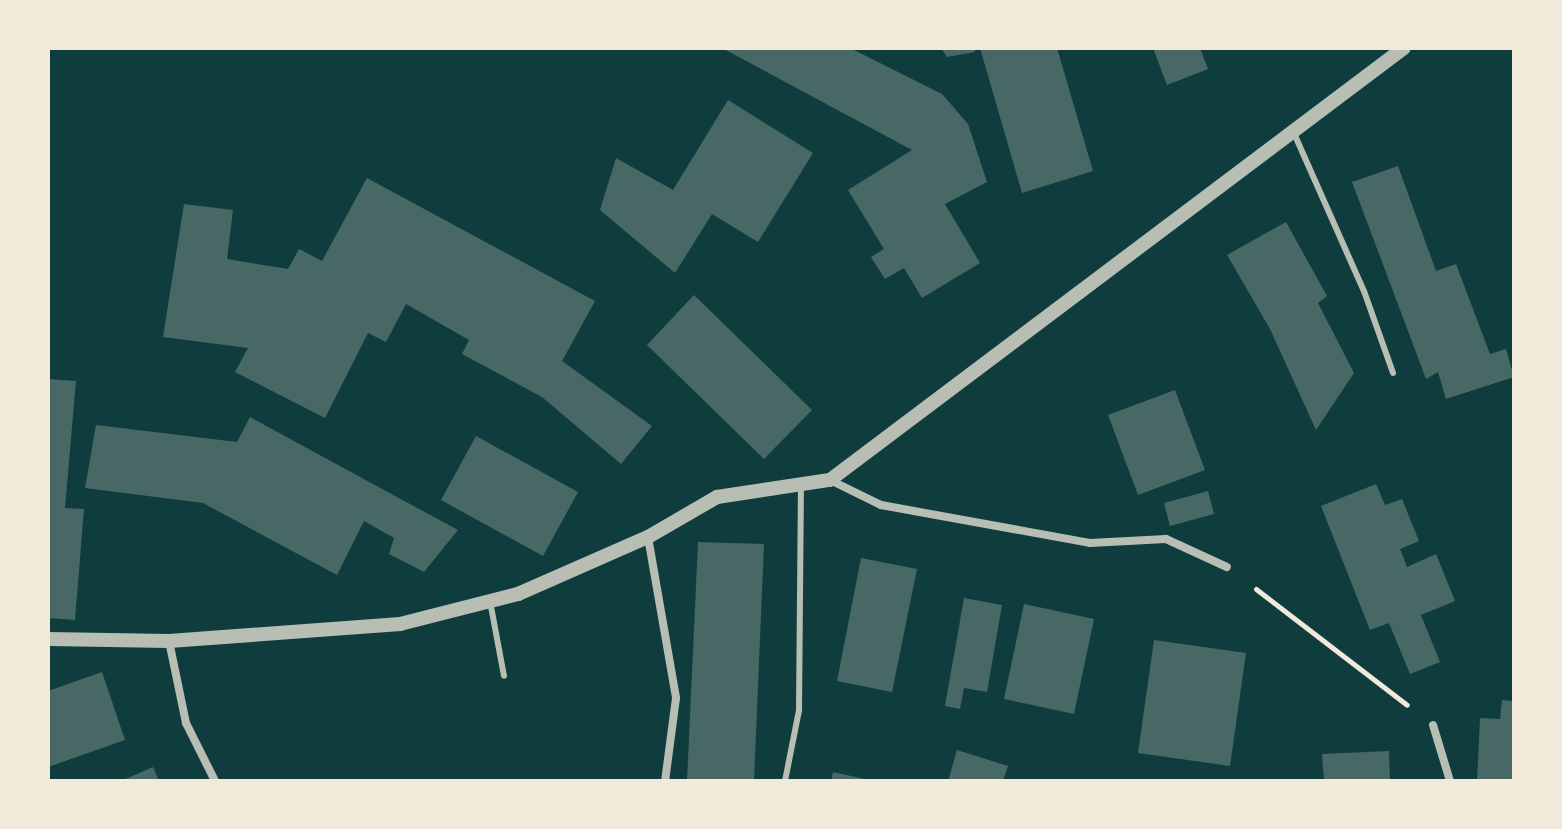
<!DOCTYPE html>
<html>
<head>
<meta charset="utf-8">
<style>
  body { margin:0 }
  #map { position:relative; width:1562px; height:829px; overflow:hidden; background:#0f3d3e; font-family:Signika,sans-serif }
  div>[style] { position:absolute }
  .building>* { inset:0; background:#486865 }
  .path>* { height:5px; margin:-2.5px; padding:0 2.5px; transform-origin:2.5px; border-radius:2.5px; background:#f1e9da }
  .service>* { height:6px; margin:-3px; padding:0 3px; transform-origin:3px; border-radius:3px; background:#b8beb3 }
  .minor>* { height:8px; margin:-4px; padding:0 4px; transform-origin:4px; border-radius:4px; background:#b8beb3 }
  .tertiary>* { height:14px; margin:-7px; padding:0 7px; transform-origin:7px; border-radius:7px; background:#b8beb3 }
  span { translate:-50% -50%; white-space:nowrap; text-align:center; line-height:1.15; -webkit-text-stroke:8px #f1e9da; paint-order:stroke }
  .frame { position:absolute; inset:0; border:50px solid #f1e9da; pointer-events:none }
</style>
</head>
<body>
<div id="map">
  <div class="building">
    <div style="clip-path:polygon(722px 48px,850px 48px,942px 94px,968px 124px,987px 182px,945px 204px,980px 263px,922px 298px,904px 268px,885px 279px,871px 257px,884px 249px,848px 190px,912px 150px)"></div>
    <div style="clip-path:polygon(941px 48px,974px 48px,975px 52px,947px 57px)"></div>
    <div style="clip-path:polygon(980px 48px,1057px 48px,1093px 171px,1022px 193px)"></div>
    <div style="clip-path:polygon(1153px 48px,1200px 48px,1208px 69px,1167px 85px)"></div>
    <div style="clip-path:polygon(728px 100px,813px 153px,758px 242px,712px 214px,675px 273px,600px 210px,616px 158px,673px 190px)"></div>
    <div style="clip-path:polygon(1398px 166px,1436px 271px,1456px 264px,1490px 354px,1506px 349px,1514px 377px,1446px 399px,1438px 372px,1426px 379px,1352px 182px)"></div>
    <div style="clip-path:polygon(367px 178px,595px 301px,562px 361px,652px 426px,621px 464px,542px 397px,462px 354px,469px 340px,406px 304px,386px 342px,368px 333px,325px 418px,235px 372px,248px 348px,163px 337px,184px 204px,233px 210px,227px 259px,288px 269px,299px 249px,322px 261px)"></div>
    <div style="clip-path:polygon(1286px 222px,1327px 296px,1318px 303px,1354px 373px,1316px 430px,1270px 329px,1227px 255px)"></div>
    <div style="clip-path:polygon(694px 295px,812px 410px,764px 459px,647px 345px)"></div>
    <div style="clip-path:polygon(48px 379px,76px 381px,65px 508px,84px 509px,75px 620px,48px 618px)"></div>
    <div style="clip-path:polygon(1175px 390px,1205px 470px,1138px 495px,1108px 415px)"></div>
    <div style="clip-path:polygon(250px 417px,384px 490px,458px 530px,424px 572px,389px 554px,394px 538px,364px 521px,337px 575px,203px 503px,85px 488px,96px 425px,237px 442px)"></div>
    <div style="clip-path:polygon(476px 436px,578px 492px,543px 556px,441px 500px)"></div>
    <div style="clip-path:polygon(1376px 484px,1385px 505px,1402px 499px,1419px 541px,1400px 549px,1407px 567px,1436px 554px,1455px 601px,1421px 615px,1440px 662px,1410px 674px,1389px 623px,1370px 630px,1321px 506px)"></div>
    <div style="clip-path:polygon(1208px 491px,1214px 514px,1170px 526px,1164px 503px)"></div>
    <div style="clip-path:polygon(698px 542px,764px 544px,754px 781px,687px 781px)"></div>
    <div style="clip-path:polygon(861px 558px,917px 569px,892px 692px,837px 681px)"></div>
    <div style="clip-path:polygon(964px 598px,1002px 605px,987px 692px,964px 688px,960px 709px,945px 706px)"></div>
    <div style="clip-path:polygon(1024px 604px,1094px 619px,1074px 714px,1004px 699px)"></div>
    <div style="clip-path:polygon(1154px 640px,1246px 653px,1230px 766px,1138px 753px)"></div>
    <div style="clip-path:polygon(102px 672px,125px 740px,48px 767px,48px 691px)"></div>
    <div style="clip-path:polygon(1502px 700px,1514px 701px,1514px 781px,1477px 781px,1480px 718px,1500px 719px)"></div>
    <div style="clip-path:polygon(957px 750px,1008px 766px,1003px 781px,948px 781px)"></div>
    <div style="clip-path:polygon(1389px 751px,1390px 781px,1324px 781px,1322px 754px)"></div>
    <div style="clip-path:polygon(153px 767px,159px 781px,121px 781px)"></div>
    <div style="clip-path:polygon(833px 772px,869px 780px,869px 781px,831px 781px)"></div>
  </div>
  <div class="path">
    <div style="left:1256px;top:589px;width:190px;rotate:37.5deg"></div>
  </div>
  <div class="service">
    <div style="left:1293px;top:131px;width:175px;rotate:66.1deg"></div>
    <div style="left:1364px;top:291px;width:87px;rotate:70.5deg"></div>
    <div style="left:490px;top:601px;width:76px;rotate:79.4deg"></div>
    <div style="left:785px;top:781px;width:72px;rotate:-78.8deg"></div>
    <div style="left:799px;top:710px;width:226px;rotate:-89.5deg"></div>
  </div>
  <div class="minor">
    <div style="left:830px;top:480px;width:57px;rotate:26.1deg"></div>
    <div style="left:881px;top:505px;width:212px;rotate:10.3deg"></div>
    <div style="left:1090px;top:543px;width:76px;rotate:-3deg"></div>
    <div style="left:1166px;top:539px;width:67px;rotate:24.7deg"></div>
    <div style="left:648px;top:537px;width:163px;rotate:80.1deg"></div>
    <div style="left:676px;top:698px;width:84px;rotate:97.5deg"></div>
    <div style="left:169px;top:641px;width:84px;rotate:78.3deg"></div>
    <div style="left:186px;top:723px;width:65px;rotate:63.4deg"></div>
    <div style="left:1433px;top:725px;width:59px;rotate:73.1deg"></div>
  </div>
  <div class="tertiary">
    <div style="left:48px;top:639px;width:121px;rotate:0.9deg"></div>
    <div style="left:169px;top:641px;width:232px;rotate:-4.2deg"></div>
    <div style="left:400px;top:624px;width:122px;rotate:-14.3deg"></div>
    <div style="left:518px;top:594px;width:142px;rotate:-23.7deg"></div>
    <div style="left:648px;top:537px;width:80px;rotate:-30.1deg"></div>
    <div style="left:717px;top:497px;width:114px;rotate:-8.6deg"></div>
    <div style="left:830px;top:480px;width:718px;rotate:-36.97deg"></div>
  </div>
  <div class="frame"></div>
</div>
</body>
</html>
